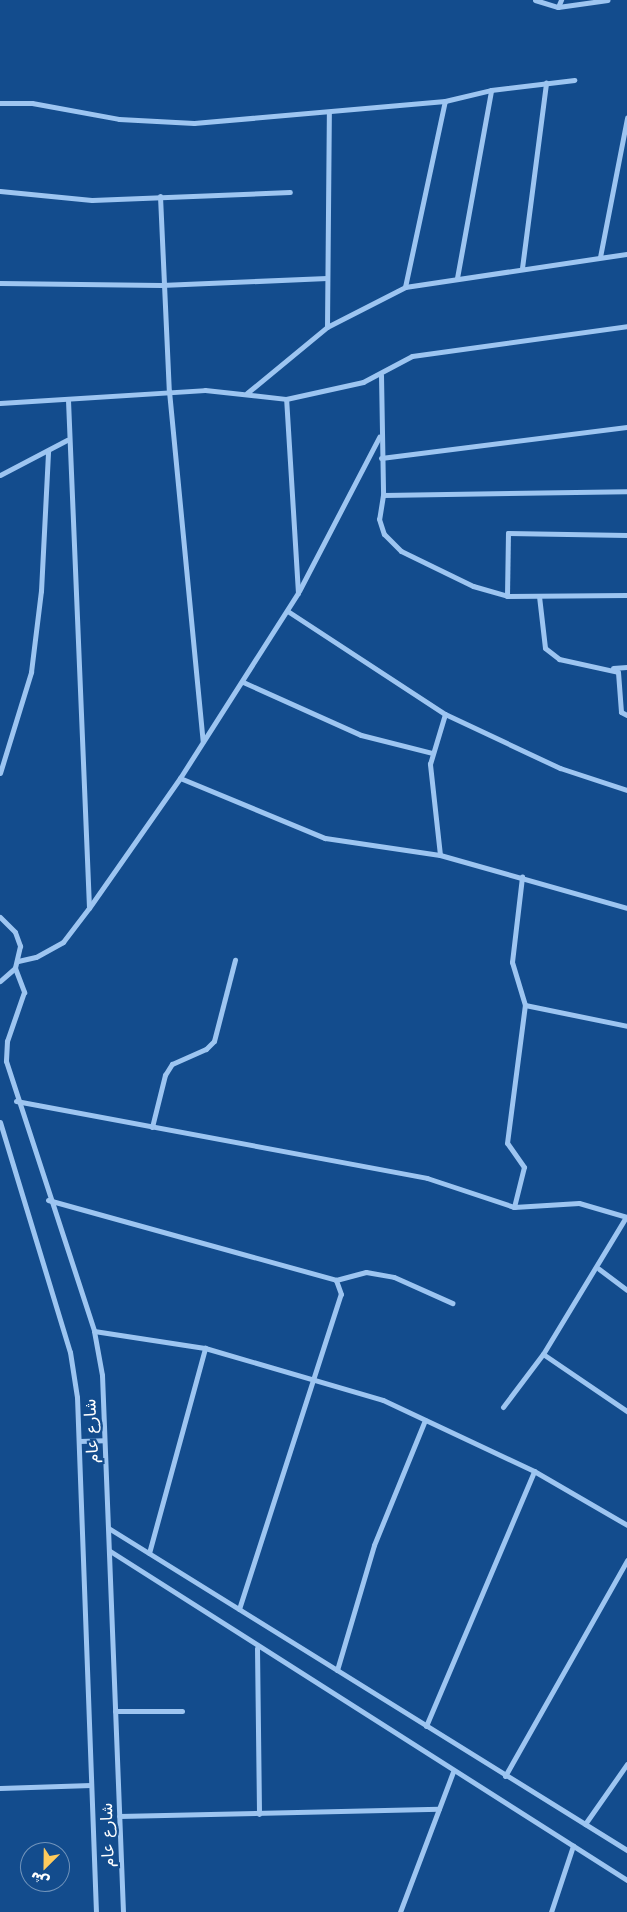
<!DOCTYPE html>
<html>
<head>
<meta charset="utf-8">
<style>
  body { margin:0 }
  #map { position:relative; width:627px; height:1912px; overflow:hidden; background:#134c8d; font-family:"DejaVu Sans","Noto Sans Arabic",sans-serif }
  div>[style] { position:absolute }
  .street>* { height:5px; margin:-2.5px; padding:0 2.5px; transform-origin:2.5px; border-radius:2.5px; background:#9dc5f1 }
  span { translate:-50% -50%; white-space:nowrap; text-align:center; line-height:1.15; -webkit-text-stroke:4.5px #134c8d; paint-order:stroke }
  .street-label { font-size:16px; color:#fff }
  .north { position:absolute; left:20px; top:1842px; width:50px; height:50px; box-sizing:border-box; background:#134c8d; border:1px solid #7194bb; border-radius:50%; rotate:203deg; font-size:14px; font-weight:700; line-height:20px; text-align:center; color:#fff }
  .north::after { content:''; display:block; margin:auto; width:18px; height:22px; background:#ffcb5c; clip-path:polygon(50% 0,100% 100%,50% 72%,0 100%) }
</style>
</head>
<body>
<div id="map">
  <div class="street">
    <div style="left:535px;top:0;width:24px;rotate:17deg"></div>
    <div style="left:558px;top:7px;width:8px;rotate:-67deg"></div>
    <div style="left:558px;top:7px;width:50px;rotate:-8deg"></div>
    <div style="left:0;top:103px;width:32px"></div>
    <div style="left:32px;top:103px;width:88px;rotate:10.4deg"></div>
    <div style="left:119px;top:119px;width:75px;rotate:3.1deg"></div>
    <div style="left:194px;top:123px;width:252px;rotate:-5deg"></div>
    <div style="left:445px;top:101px;width:47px;rotate:-13.4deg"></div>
    <div style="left:491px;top:90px;width:84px;rotate:-6.9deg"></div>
    <div style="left:0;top:191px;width:92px;rotate:5.6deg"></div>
    <div style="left:92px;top:200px;width:198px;rotate:-2.3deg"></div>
    <div style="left:160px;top:196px;width:195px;rotate:87.4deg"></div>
    <div style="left:169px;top:391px;width:352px;rotate:84.5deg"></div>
    <div style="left:600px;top:257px;width:142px;rotate:-79deg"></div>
    <div style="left:522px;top:268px;width:187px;rotate:-82.6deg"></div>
    <div style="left:457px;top:278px;width:191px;rotate:-79.7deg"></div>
    <div style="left:0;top:283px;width:161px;rotate:0.7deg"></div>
    <div style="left:161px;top:285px;width:166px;rotate:-2.4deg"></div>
    <div style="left:405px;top:287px;width:190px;rotate:-77.9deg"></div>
    <div style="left:327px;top:327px;width:214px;rotate:-89.5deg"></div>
    <div style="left:381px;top:375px;width:120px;rotate:89deg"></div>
    <div style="left:383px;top:495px;width:24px;rotate:99deg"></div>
    <div style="left:379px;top:519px;width:16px;rotate:72deg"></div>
    <div style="left:384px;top:534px;width:24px;rotate:45deg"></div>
    <div style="left:401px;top:551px;width:80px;rotate:25.9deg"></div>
    <div style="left:473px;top:586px;width:35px;rotate:16deg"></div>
    <div style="left:507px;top:596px;width:120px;rotate:-0.5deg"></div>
    <div style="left:247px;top:393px;width:104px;rotate:-39.5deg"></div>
    <div style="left:327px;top:327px;width:88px;rotate:-27.1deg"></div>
    <div style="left:405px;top:287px;width:224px;rotate:-8.5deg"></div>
    <div style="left:68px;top:400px;width:507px;rotate:87.63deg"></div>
    <div style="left:0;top:403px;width:205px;rotate:-3.6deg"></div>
    <div style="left:205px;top:390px;width:81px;rotate:6.3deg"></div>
    <div style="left:286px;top:399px;width:79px;rotate:-12.4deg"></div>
    <div style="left:363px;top:382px;width:55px;rotate:-28deg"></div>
    <div style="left:412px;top:356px;width:217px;rotate:-7.9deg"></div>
    <div style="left:381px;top:458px;width:248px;rotate:-7.2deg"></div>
    <div style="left:0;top:475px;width:76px;rotate:-27.6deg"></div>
    <div style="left:383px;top:495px;width:244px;rotate:-0.9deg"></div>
    <div style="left:299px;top:591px;width:174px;rotate:-62.5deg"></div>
    <div style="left:507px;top:596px;width:63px;rotate:-89.1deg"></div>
    <div style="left:508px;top:533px;width:119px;rotate:1deg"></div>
    <div style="left:539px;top:596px;width:52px;rotate:83.4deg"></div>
    <div style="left:545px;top:648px;width:18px;rotate:38deg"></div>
    <div style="left:559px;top:659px;width:60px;rotate:12.4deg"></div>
    <div style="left:618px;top:672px;width:40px;rotate:85.7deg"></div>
    <div style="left:621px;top:712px;width:7px;rotate:27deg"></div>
    <div style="left:289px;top:612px;width:186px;rotate:33.2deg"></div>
    <div style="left:445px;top:714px;width:127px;rotate:25.2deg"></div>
    <div style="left:560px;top:768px;width:71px;rotate:18.2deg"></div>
    <div style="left:613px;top:668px;width:14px;rotate:-4deg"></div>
    <div style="left:243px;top:682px;width:129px;rotate:24.2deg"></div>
    <div style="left:361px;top:735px;width:73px;rotate:14.2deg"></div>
    <div style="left:0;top:773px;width:106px;rotate:-72.9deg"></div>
    <div style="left:31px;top:672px;width:82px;rotate:-83deg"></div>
    <div style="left:41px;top:591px;width:140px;rotate:-87.1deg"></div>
    <div style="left:180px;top:778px;width:157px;rotate:22.5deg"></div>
    <div style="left:325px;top:838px;width:116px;rotate:8.4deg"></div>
    <div style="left:440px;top:855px;width:194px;rotate:15.8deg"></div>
    <div style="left:440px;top:855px;width:92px;rotate:-96.3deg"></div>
    <div style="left:430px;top:764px;width:52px;rotate:-73.3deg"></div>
    <div style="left:0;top:917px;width:21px;rotate:45deg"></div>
    <div style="left:15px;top:932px;width:15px;rotate:70deg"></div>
    <div style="left:20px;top:946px;width:23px;rotate:103deg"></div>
    <div style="left:15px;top:968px;width:20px;rotate:139deg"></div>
    <div style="left:18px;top:961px;width:18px;rotate:-13deg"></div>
    <div style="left:36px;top:957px;width:31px;rotate:-29deg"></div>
    <div style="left:63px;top:942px;width:43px;rotate:-52.6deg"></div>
    <div style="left:89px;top:908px;width:159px;rotate:-55deg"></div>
    <div style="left:180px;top:778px;width:219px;rotate:-57.5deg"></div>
    <div style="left:298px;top:593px;width:194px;rotate:-93.5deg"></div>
    <div style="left:15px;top:968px;width:26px;rotate:69deg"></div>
    <div style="left:24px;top:992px;width:52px;rotate:109.1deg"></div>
    <div style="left:7px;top:1041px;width:20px;rotate:93deg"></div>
    <div style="left:6px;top:1061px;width:284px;rotate:71.9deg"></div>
    <div style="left:94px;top:1331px;width:45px;rotate:79.7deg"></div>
    <div style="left:102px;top:1375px;width:537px;rotate:87.76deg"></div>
    <div style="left:525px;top:1005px;width:104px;rotate:11.6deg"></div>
    <div style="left:16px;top:1101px;width:418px;rotate:10.6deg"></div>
    <div style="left:427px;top:1178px;width:92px;rotate:18.4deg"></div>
    <div style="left:514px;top:1207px;width:65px;rotate:-3.5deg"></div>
    <div style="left:579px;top:1203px;width:50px;rotate:16.3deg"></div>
    <div style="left:0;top:1122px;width:240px;rotate:73.1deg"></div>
    <div style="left:70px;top:1352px;width:46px;rotate:81.2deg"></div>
    <div style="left:77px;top:1397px;width:515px;rotate:87.89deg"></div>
    <div style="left:152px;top:1127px;width:54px;rotate:-76deg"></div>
    <div style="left:165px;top:1075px;width:13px;rotate:-58deg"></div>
    <div style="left:172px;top:1064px;width:37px;rotate:-24deg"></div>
    <div style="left:206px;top:1049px;width:11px;rotate:-45deg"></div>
    <div style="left:214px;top:1041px;width:84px;rotate:-75.5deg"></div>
    <div style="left:48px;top:1200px;width:299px;rotate:15.5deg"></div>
    <div style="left:336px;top:1280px;width:31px;rotate:-15deg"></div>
    <div style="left:366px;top:1272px;width:28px;rotate:10deg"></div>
    <div style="left:394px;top:1277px;width:64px;rotate:24.1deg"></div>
    <div style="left:514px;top:1207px;width:41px;rotate:-76deg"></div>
    <div style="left:524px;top:1167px;width:29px;rotate:-125deg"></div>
    <div style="left:507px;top:1143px;width:139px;rotate:-82.6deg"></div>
    <div style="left:525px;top:1005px;width:45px;rotate:-106.8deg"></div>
    <div style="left:512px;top:962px;width:86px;rotate:-83.3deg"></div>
    <div style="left:599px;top:1269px;width:35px;rotate:37deg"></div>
    <div style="left:94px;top:1331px;width:112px;rotate:8.7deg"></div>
    <div style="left:205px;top:1348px;width:185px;rotate:16.3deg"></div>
    <div style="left:383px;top:1400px;width:167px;rotate:25.2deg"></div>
    <div style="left:534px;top:1471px;width:108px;rotate:30.1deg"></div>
    <div style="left:543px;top:1354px;width:102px;rotate:34.2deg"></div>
    <div style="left:503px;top:1407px;width:66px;rotate:-53deg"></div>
    <div style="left:543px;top:1354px;width:160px;rotate:-58.8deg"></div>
    <div style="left:79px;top:1441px;width:25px;rotate:-2deg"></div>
    <div style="left:110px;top:1529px;width:609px;rotate:31.84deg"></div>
    <div style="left:110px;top:1551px;width:613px;rotate:32.47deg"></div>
    <div style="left:149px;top:1553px;width:213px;rotate:-74.7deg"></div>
    <div style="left:239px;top:1609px;width:331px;rotate:-72.1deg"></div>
    <div style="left:341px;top:1294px;width:15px;rotate:-110deg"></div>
    <div style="left:257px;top:1648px;width:166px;rotate:89.3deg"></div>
    <div style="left:337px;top:1670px;width:130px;rotate:-73.5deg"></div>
    <div style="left:374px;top:1545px;width:135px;rotate:-67.8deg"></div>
    <div style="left:115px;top:1711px;width:67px"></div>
    <div style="left:426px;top:1726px;width:277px;rotate:-67deg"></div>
    <div style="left:505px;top:1776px;width:248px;rotate:-60.5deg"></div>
    <div style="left:0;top:1788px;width:91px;rotate:-1.9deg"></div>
    <div style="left:119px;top:1816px;width:320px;rotate:-1.3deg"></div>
    <div style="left:585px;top:1824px;width:73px;rotate:-55deg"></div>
    <div style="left:400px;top:1912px;width:150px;rotate:-69.3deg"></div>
    <div style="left:551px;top:1912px;width:70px;rotate:-71.6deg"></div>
  </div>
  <div class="street-label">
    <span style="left:92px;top:1431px;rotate:-93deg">شارع عام</span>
    <span style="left:108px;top:1835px;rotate:-92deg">شارع عام</span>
  </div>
  <div class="north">ش</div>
</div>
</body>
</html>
